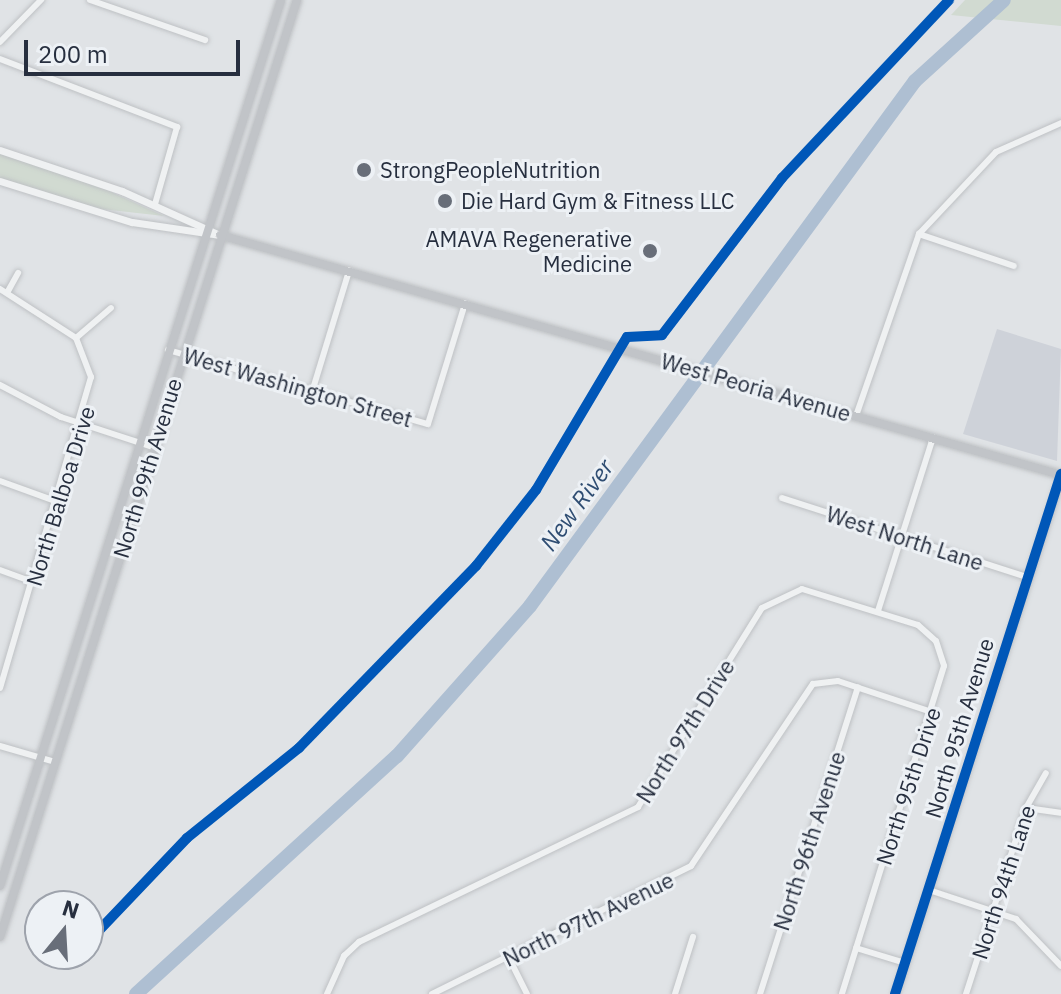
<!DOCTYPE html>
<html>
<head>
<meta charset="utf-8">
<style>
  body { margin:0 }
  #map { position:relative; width:1061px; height:994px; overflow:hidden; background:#e0e3e6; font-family:"IBM Plex Sans",sans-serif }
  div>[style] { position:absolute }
  .built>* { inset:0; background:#ced2d9 }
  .green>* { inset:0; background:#d1dad1 }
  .river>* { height:14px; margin:-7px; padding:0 7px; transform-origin:7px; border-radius:7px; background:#aebfd2 }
  .roads { filter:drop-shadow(0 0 2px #bec1c4) drop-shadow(0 0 2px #bec1c4) }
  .minor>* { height:6px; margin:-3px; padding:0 3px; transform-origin:3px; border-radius:3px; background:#eff1f2 }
  .tertiary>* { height:7px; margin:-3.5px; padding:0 3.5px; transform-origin:3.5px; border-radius:3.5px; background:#eff1f2 }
  .secondary>* { height:8px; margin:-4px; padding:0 4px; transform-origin:4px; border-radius:4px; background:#c1c4c8 }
  .cycleway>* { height:10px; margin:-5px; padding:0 5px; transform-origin:5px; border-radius:5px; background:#0057b8 }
  .dots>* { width:22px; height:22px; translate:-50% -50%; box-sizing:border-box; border:4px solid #edf1f5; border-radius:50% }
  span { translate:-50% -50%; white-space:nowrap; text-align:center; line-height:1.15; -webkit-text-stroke:6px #edf1f5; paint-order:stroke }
  .poi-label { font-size:22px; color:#272f3f }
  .left { translate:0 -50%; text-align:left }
  .right { translate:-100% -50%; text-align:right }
  .street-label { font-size:22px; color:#272f3f }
  .water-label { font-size:24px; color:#304e73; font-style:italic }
  .north { position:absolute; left:24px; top:890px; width:80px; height:80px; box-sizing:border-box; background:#edf1f5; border:2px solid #9ea3ac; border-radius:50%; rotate:18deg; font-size:22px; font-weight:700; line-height:32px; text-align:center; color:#272f3f }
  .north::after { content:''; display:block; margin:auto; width:28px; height:36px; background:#686e79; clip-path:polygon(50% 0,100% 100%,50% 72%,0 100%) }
  .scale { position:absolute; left:24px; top:40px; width:216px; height:36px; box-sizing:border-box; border:4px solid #272f3f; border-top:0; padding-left:10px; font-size:24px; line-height:28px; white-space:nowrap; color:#272f3f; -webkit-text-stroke:6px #edf1f5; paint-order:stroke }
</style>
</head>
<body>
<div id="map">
  <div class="built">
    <div style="clip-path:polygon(997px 329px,1061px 349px,1057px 461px,963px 434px)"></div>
  </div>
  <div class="green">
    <div style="clip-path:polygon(965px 0,1061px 0,1061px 26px,951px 15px)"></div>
    <div style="clip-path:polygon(0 154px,89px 182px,164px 216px,101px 209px,0 178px)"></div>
  </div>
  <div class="river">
    <div style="left:136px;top:994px;width:353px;rotate:-42.4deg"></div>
    <div style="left:397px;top:756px;width:200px;rotate:-48.4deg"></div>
    <div style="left:530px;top:606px;width:651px;rotate:-53.75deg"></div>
    <div style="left:915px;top:81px;width:120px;rotate:-42.3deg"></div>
  </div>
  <div class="roads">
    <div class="minor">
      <div style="left:90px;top:0;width:122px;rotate:19.2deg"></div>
      <div style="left:0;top:42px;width:59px;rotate:-45.7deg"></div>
      <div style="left:0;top:59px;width:190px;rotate:21deg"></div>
      <div style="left:177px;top:127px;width:80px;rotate:105.9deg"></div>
      <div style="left:919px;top:234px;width:100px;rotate:18.6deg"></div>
      <div style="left:0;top:289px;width:90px;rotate:32.8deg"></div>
      <div style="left:76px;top:338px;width:42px;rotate:69deg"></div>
      <div style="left:91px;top:377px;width:324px;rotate:106.3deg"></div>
      <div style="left:7px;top:293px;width:23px;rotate:-61deg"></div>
      <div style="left:76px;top:338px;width:46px;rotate:-40.6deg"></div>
      <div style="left:168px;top:350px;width:270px;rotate:15.9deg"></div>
      <div style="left:428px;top:424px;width:126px;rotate:-72.9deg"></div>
      <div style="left:0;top:385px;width:69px;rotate:27.7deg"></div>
      <div style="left:61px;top:417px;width:97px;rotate:18.1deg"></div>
      <div style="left:312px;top:392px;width:127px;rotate:-73deg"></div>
      <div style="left:856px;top:416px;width:193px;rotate:-70.9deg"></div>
      <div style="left:919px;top:234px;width:112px;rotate:-46.8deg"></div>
      <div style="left:996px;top:152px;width:71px;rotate:-24deg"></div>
      <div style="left:0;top:481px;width:62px;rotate:19.9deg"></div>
      <div style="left:782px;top:498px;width:257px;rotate:17.9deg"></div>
      <div style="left:0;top:570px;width:35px;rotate:20deg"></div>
      <div style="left:878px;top:611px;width:182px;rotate:-72.4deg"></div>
      <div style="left:0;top:746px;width:57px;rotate:16.2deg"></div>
      <div style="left:1026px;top:808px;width:35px;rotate:8deg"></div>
      <div style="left:929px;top:890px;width:92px;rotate:18.4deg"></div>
      <div style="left:1016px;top:919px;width:65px;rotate:46.2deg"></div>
      <div style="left:856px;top:948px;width:51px;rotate:17deg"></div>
      <div style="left:509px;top:958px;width:40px;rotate:63.4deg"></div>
      <div style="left:327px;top:994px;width:42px;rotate:-65.9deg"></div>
      <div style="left:344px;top:956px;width:21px;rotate:-43deg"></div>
      <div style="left:359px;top:942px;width:310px;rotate:-25.8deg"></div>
      <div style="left:638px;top:807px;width:234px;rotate:-58.1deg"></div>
      <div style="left:762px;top:608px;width:44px;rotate:-25.4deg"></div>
      <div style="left:802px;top:589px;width:121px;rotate:17.2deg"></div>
      <div style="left:918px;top:625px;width:24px;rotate:42deg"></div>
      <div style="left:936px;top:641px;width:26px;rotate:72deg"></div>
      <div style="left:944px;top:666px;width:343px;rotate:107.3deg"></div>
      <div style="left:432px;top:994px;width:289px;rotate:-26.3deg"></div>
      <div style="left:691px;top:866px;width:219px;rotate:-56.2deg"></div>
      <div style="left:813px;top:684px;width:25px;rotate:-7deg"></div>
      <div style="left:838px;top:681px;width:99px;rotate:18.3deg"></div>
      <div style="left:675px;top:994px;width:60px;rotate:-72.5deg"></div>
      <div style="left:760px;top:994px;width:322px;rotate:-72.3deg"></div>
      <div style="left:966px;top:994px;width:195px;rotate:-72.1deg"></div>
      <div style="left:1026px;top:808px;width:40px;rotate:-60.3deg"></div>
    </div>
    <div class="tertiary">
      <div style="left:0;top:150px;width:129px;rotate:18.6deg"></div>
      <div style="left:122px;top:191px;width:107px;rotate:24.2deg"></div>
      <div style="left:0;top:181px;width:138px;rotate:17.3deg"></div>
      <div style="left:132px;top:222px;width:89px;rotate:8.4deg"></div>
      <div style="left:895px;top:994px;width:545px;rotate:-72.26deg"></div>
    </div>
    <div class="secondary">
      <div style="left:220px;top:235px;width:875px;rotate:15.93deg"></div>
      <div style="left:0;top:886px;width:929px;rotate:-72.4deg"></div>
      <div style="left:0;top:937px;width:983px;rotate:-72.41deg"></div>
    </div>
  </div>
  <div class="cycleway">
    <div style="left:88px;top:942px;width:144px;rotate:-46.4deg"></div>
    <div style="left:187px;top:838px;width:144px;rotate:-38.8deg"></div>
    <div style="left:299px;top:748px;width:254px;rotate:-45.8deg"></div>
    <div style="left:476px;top:566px;width:97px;rotate:-51.7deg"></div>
    <div style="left:536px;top:490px;width:178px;rotate:-59.3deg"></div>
    <div style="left:627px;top:337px;width:35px;rotate:-3deg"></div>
    <div style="left:662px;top:335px;width:198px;rotate:-52.6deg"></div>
    <div style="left:782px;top:178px;width:244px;rotate:-46.8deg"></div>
    <div style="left:895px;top:994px;width:546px;rotate:-72.3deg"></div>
  </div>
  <div class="dots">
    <div style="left:364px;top:170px;background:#686e79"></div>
    <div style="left:445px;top:201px;background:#686e79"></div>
    <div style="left:650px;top:251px;background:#686e79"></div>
  </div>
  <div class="poi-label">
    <span class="left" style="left:380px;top:170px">StrongPeopleNutrition</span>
    <span class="left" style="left:461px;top:201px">Die Hard Gym &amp; Fitness LLC</span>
    <span class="right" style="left:632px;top:251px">AMAVA Regenerative<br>Medicine</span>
  </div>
  <div class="street-label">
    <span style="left:298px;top:387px;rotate:16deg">West Washington Street</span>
    <span style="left:756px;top:387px;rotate:16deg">West Peoria Avenue</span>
    <span style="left:147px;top:468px;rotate:-73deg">North 99th Avenue</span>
    <span style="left:60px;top:496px;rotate:-73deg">North Balboa Drive</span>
    <span style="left:905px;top:538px;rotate:18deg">West North Lane</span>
    <span style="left:959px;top:728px;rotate:-73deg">North 95th Avenue</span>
    <span style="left:685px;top:731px;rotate:-58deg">North 97th Drive</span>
    <span style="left:908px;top:786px;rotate:-72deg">North 95th Drive</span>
    <span style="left:809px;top:841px;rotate:-72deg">North 96th Avenue</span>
    <span style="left:1003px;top:882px;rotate:-72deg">North 94th Lane</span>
    <span style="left:588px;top:919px;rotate:-26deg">North 97th Avenue</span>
  </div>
  <div class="water-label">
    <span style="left:577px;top:505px;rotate:-54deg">New River</span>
  </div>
  <div class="north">N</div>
  <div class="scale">200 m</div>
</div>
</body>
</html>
